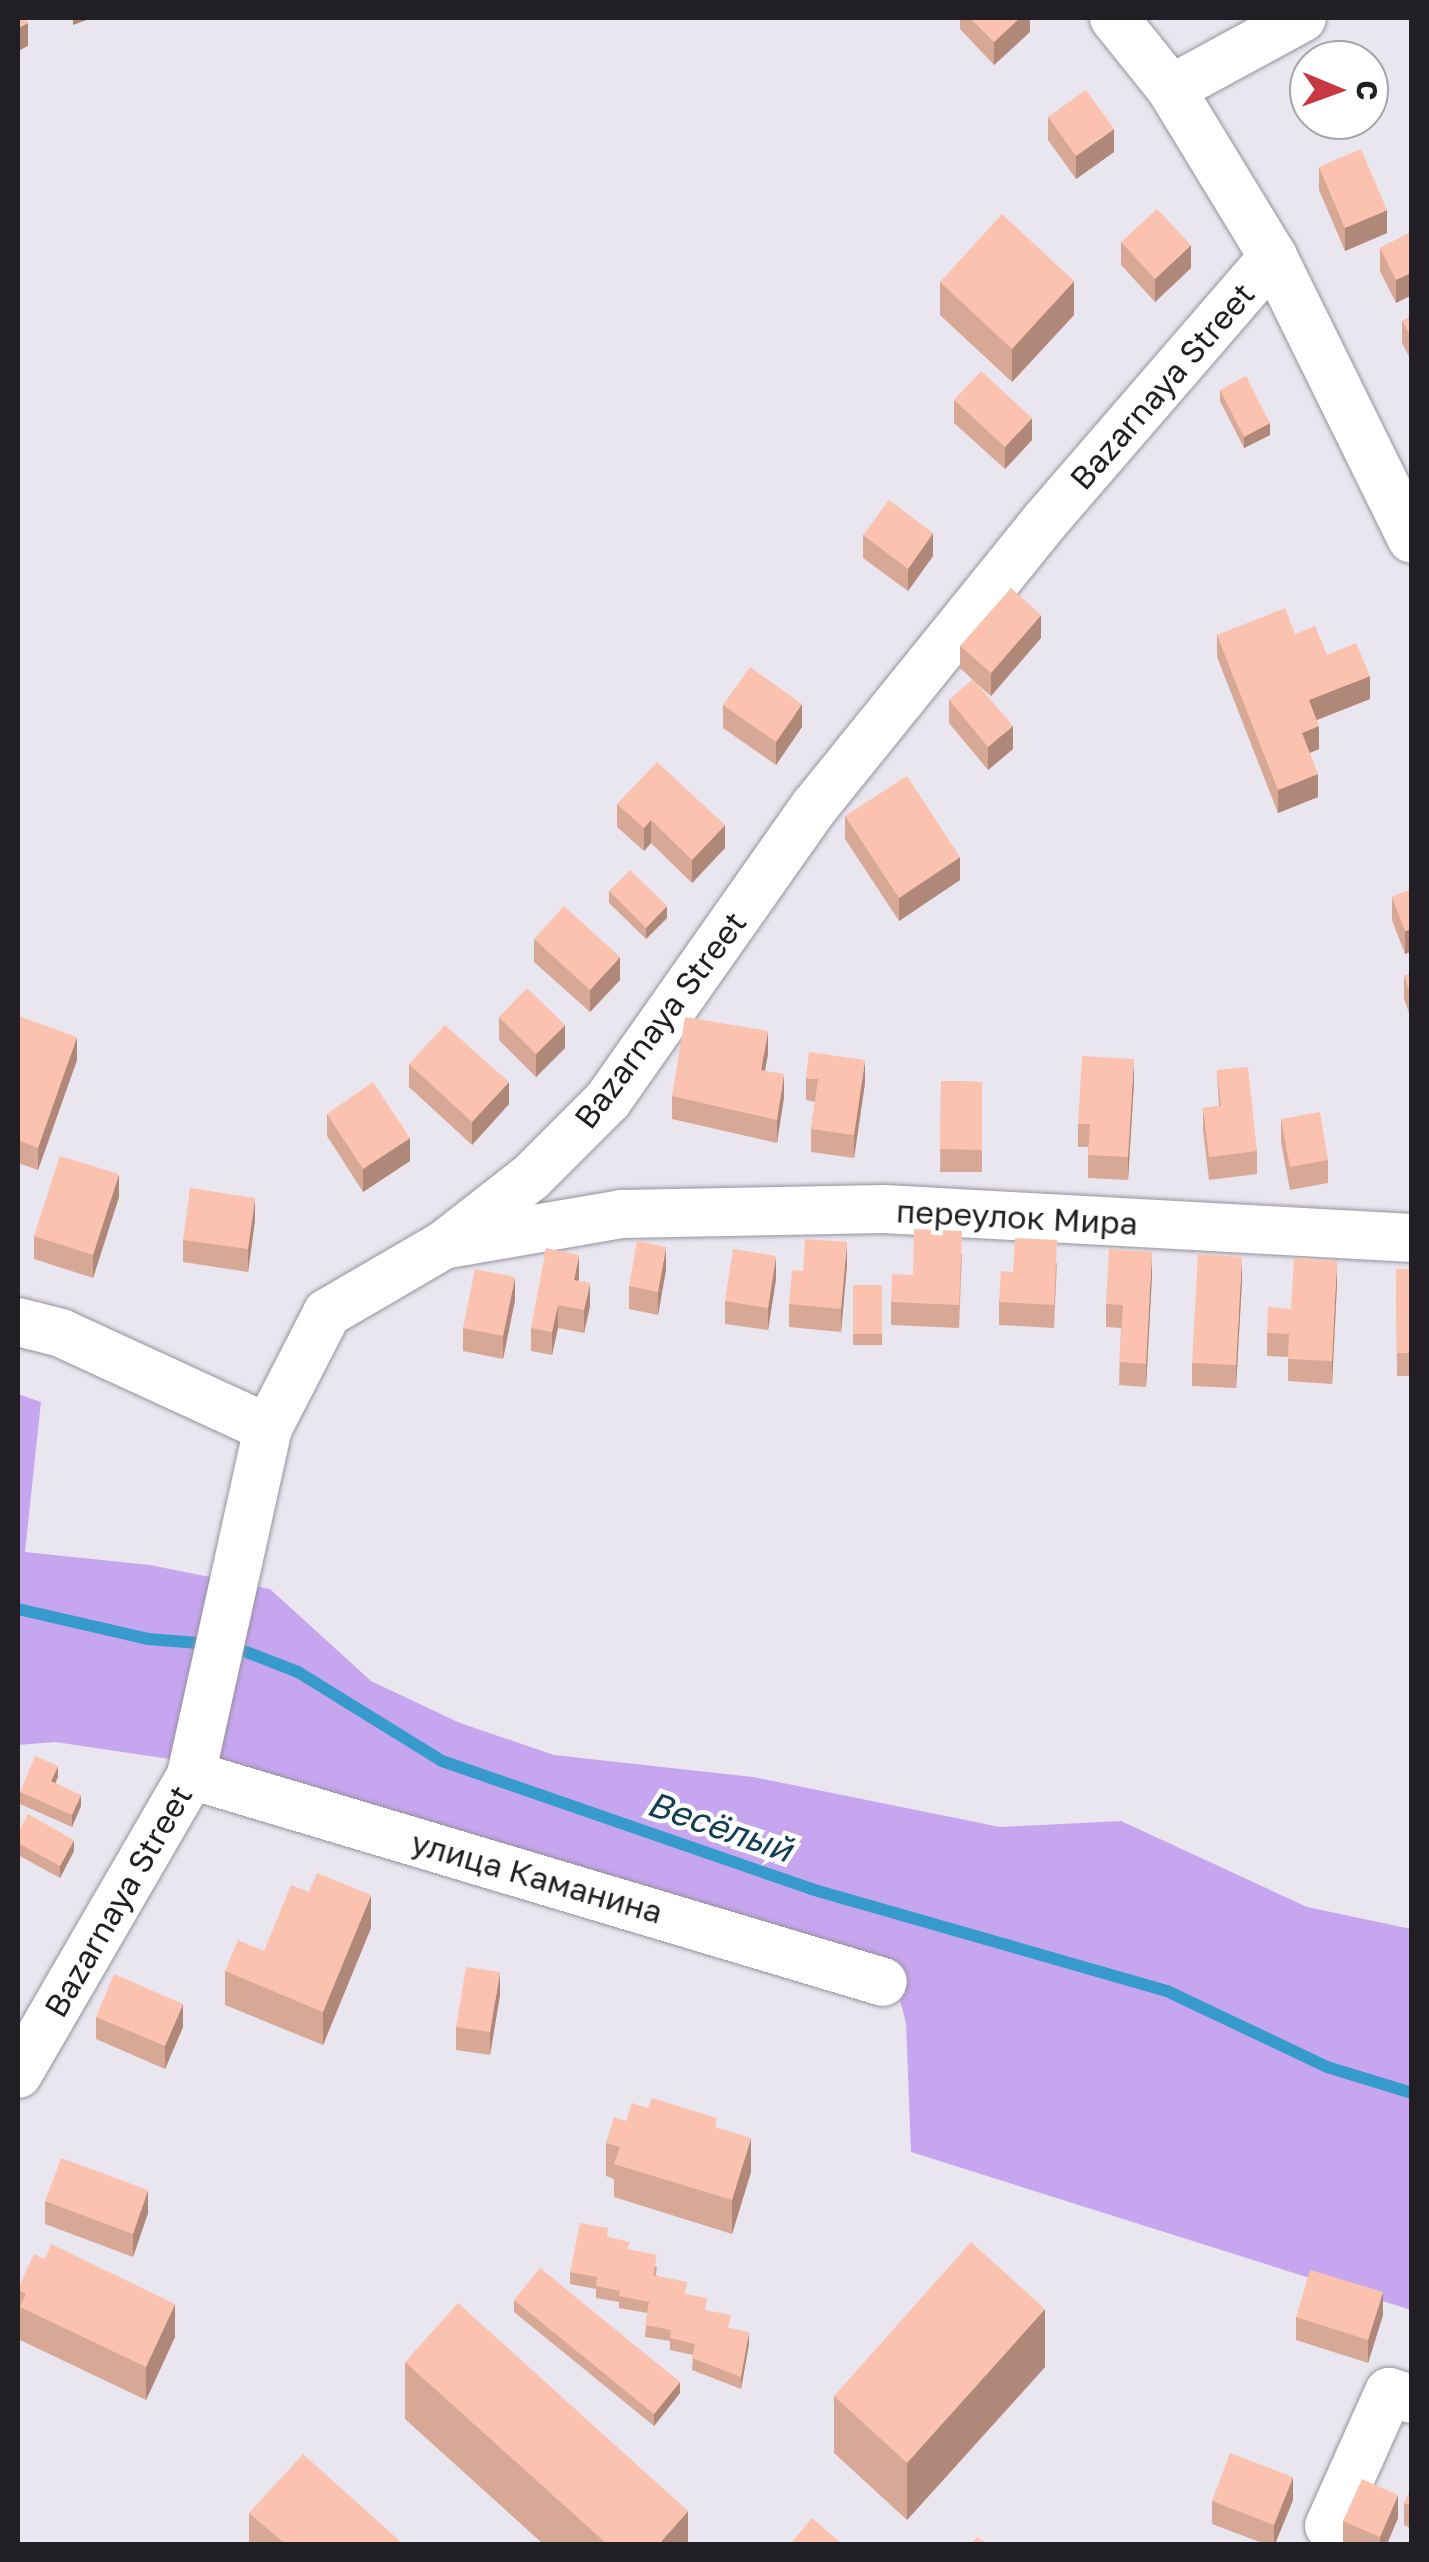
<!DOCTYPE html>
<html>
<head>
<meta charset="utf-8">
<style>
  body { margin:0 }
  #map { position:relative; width:1429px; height:2562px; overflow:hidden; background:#eae6f0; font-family:"Golos Text",sans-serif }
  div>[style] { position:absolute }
  .green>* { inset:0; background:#c7a6f0 }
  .stream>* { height:12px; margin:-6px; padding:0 6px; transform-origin:6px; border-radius:6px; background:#379acc }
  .roads { filter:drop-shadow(0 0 2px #96929b) drop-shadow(0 0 2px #96929b) }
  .minor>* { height:48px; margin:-24px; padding:0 24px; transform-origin:24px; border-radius:24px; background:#fff }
  .wall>* { inset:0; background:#d8a896 }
  .shaded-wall>* { inset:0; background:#b0887a }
  .building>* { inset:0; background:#fbc3af }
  span { translate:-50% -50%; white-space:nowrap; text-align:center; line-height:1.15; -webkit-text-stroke:9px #fff; paint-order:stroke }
  .street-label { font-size:32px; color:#211f23 }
  .water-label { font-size:35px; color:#133d52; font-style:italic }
  .frame { position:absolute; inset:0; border:20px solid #211f23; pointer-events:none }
  .north { position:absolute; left:1289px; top:40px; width:100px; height:100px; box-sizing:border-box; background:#fff; border:2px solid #a6a5a7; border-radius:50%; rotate:91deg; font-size:28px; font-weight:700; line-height:40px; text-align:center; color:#211f23 }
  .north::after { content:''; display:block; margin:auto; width:35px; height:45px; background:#c83840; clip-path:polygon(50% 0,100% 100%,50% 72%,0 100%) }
</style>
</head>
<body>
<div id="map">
  <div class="green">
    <div style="clip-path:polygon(18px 1394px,41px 1402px,25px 1552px,150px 1565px,270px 1589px,371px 1681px,460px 1723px,554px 1755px,753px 1777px,1000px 1827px,1121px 1821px,1307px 1907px,1411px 1929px,1411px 2310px,911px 2152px,906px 2023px,892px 1970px,272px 1774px,55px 1742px,18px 1745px)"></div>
  </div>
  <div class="stream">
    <div style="left:18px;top:1609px;width:133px;rotate:13deg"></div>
    <div style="left:148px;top:1639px;width:63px;rotate:4.5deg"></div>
    <div style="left:231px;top:1646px;width:72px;rotate:21.2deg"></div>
    <div style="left:298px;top:1672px;width:169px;rotate:31.7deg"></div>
    <div style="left:442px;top:1761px;width:391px;rotate:19.1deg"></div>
    <div style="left:811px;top:1889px;width:370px;rotate:16deg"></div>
    <div style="left:1167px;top:1991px;width:177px;rotate:25.4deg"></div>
    <div style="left:1327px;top:2067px;width:89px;rotate:17deg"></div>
  </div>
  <div class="roads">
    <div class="minor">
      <div style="left:1114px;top:18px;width:91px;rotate:51.2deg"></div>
      <div style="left:1171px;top:89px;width:197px;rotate:58.7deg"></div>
      <div style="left:1273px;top:257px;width:314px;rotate:63.8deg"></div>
      <div style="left:1171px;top:89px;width:149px;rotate:-28.5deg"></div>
      <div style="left:448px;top:1244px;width:177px;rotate:-9.8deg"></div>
      <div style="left:622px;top:1214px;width:262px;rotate:-1.1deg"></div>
      <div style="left:884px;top:1209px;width:529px;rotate:3.14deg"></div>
      <div style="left:18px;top:1322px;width:44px;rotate:14.3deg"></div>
      <div style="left:61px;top:1333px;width:228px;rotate:24.7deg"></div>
      <div style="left:191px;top:1775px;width:722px;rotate:16.65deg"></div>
      <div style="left:18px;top:2074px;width:345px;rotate:-59.9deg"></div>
      <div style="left:191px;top:1775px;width:355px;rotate:-77.5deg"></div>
      <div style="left:268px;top:1428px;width:129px;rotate:-62.8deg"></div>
      <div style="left:327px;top:1313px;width:135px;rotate:-30.2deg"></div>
      <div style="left:444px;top:1245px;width:110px;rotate:-38deg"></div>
      <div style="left:531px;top:1177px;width:109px;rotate:-45deg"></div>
      <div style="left:608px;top:1100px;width:360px;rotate:-54.9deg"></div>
      <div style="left:815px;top:806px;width:366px;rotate:-51.1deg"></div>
      <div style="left:1045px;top:521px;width:349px;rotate:-49.2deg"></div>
      <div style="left:1329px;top:2526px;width:147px;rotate:-65.9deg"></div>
      <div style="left:1389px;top:2392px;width:24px;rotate:17deg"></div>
    </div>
  </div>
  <div class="wall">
    <div style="clip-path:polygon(960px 18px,1030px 18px,1030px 32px,994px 65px,960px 29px)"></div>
    <div style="clip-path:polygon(1048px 117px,1114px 152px,1076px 179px,1048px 140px)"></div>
    <div style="clip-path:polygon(1319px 167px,1387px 233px,1345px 251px,1319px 190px)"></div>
    <div style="clip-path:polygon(1412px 232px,1396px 303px,1380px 271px,1380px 248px)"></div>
    <div style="clip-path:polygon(1121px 242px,1191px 268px,1155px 302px,1121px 265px)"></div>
    <div style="clip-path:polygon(940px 282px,1074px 315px,1012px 382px,940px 315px)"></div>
    <div style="clip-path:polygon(1412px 316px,1412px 362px,1402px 343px,1402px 321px)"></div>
    <div style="clip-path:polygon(1220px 390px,1270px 435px,1244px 448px,1220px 401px)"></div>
    <div style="clip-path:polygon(954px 400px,1032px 440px,1005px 469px,954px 423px)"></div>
    <div style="clip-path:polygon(863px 535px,933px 556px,908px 591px,863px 558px)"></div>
    <div style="clip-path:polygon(1217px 635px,1327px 655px,1370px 699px,1317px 720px,1319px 749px,1310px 753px,1318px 797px,1278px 813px,1217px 657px)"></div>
    <div style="clip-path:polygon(1041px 638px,991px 696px,976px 683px,1013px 749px,988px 770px,949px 723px,949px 700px,973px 680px,960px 668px,960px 646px)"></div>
    <div style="clip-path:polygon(723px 705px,802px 727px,776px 765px,723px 728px)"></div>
    <div style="clip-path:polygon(617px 804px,725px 848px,692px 883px,651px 843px,644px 851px,617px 827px)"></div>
    <div style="clip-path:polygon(845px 816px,960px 880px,899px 921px,845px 839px)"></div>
    <div style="clip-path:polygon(1412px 889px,1412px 951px,1405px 954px,1392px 920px,1392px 897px)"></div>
    <div style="clip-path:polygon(609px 891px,667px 918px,646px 939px,609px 903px)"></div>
    <div style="clip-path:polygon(534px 939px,620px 980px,590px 1012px,534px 962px)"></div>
    <div style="clip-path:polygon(1412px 973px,1412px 1021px,1404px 999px,1404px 976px)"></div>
    <div style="clip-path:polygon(18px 1016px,77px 1060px,38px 1170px,18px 1163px)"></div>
    <div style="clip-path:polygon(499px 1017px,565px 1048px,536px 1077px,499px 1040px)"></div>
    <div style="clip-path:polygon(768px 1054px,765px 1071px,784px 1097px,777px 1143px,672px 1119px,672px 1096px)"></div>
    <div style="clip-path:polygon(409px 1064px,509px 1104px,472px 1145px,409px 1087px)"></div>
    <div style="clip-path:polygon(1217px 1070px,1257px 1151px,1257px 1174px,1209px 1180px,1203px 1131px,1203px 1108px,1219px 1106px)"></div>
    <div style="clip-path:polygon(806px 1078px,865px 1083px,854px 1158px,811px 1152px,811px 1129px,815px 1102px,806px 1100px)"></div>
    <div style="clip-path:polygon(941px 1081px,982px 1082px,982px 1172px,940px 1172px)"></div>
    <div style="clip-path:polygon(1134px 1082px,1128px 1180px,1088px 1178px,1088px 1147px,1078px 1147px,1078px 1124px)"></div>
    <div style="clip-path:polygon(327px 1114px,410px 1161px,363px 1192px,327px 1136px)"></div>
    <div style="clip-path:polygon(1281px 1119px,1328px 1160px,1328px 1183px,1290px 1190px,1281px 1142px)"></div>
    <div style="clip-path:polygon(119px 1197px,93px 1278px,34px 1259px,34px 1236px)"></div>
    <div style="clip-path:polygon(255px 1220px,248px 1272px,183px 1262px,183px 1240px)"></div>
    <div style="clip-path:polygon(962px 1254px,959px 1328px,891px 1325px,891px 1302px,913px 1275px)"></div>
    <div style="clip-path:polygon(1057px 1263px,1054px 1328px,999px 1325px,999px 1302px,1013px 1272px)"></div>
    <div style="clip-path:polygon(847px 1265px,841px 1332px,789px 1327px,789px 1304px)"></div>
    <div style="clip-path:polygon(1396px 1269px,1412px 1269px,1412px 1376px,1397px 1376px)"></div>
    <div style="clip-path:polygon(666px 1270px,658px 1315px,629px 1309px,629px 1286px)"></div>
    <div style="clip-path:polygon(1152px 1275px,1146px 1387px,1119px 1385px,1121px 1328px,1106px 1327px,1106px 1304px)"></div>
    <div style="clip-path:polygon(579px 1278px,578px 1281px,590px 1306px,584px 1333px,558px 1328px,552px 1355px,531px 1351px,531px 1328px)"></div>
    <div style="clip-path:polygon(776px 1279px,768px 1330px,725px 1324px,725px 1301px)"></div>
    <div style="clip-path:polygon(1242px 1280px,1236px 1388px,1192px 1386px,1192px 1363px)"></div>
    <div style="clip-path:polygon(1337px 1284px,1332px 1384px,1288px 1381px,1288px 1357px,1267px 1356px,1267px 1333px,1291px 1309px)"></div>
    <div style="clip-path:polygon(853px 1285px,882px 1285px,882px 1345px,853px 1345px)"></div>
    <div style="clip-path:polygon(515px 1300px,503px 1359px,463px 1351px,463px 1328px)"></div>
    <div style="clip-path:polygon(58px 1777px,55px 1783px,81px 1806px,72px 1827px,20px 1804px,20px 1792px)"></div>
    <div style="clip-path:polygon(18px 1833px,74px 1851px,60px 1878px,18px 1855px)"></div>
    <div style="clip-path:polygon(309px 1892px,371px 1928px,323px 2045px,225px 2005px,225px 1971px,264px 1951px)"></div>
    <div style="clip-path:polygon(500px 1995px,490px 2055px,456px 2050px,456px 2027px)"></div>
    <div style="clip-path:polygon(96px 2017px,183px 2027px,165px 2069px,96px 2039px)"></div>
    <div style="clip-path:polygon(626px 2121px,717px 2128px,751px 2172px,732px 2234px,614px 2197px,614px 2179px,606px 2176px,606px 2143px)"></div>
    <div style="clip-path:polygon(45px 2201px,148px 2213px,133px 2257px,45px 2224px)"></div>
    <div style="clip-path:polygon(608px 2237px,657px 2267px,656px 2275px,687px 2295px,749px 2344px,741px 2389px,692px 2370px,693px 2355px,670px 2350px,670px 2341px,645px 2337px,647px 2313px,619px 2308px,619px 2302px,596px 2298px,596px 2289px,570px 2284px,570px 2272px)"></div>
    <div style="clip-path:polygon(18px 2289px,175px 2337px,146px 2400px,20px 2340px,20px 2325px,18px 2324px)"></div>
    <div style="clip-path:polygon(514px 2300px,680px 2393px,654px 2426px,514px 2312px)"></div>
    <div style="clip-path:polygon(1383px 2315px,1368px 2363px,1296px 2340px,1296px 2317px)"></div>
    <div style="clip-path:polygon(405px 2362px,688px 2544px,543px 2544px,405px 2419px)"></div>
    <div style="clip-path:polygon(1045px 2367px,907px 2520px,834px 2453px,834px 2396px)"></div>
    <div style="clip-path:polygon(1412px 2488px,1412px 2529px,1404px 2525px,1404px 2503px)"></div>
    <div style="clip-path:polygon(1293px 2500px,1275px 2544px,1265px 2544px,1212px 2524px,1212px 2501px)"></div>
    <div style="clip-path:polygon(249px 2513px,403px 2544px,249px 2544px)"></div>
    <div style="clip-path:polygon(1398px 2518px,1387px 2544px,1343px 2544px,1343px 2521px)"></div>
  </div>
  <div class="shaded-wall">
    <div style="clip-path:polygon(73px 18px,92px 18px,73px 25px)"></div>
    <div style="clip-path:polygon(1020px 18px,1030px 18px,1030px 32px,994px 65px,994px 42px)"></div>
    <div style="clip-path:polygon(28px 23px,28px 46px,18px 51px,18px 28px)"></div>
    <div style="clip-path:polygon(1114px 129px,1114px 152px,1076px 179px,1076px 156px)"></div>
    <div style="clip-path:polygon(1387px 210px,1387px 233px,1345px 251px,1345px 228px)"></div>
    <div style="clip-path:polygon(1191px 245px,1191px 268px,1155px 302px,1155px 279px)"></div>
    <div style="clip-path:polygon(1412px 272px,1412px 295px,1396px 303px,1396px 280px)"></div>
    <div style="clip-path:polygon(1074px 281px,1074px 315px,1012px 382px,1012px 349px)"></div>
    <div style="clip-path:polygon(1032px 418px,1032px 440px,1005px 469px,1005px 447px)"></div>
    <div style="clip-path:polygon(1270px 423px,1270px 435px,1244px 448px,1244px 437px)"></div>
    <div style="clip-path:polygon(933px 533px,933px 556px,908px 591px,908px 569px)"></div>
    <div style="clip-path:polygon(1041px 615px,1041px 638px,991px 696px,991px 673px)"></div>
    <div style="clip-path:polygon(1370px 676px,1370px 699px,1309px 723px,1309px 700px)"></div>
    <div style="clip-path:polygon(802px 704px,802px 727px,776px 765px,776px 742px)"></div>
    <div style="clip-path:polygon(1013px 726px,1013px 749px,988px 770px,988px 747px)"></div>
    <div style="clip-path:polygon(1319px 726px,1319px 749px,1302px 756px,1302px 733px)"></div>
    <div style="clip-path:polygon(1318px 774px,1318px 797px,1278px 813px,1278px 790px)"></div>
    <div style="clip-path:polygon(651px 820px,651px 843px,644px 851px,644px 828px)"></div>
    <div style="clip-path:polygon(725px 825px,725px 848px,692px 883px,692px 860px)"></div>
    <div style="clip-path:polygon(960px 857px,960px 880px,899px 921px,899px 898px)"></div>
    <div style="clip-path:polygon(667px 906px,667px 918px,646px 939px,646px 928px)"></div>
    <div style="clip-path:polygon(1412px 929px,1412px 951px,1405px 954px,1405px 931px)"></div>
    <div style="clip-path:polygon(620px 957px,620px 980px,590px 1012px,590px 990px)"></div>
    <div style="clip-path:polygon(565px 1025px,565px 1048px,536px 1077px,536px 1054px)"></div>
    <div style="clip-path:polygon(768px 1031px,768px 1054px,761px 1093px,761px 1070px)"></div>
    <div style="clip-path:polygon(77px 1037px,77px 1060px,38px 1170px,38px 1148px)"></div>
    <div style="clip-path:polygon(1134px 1059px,1134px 1082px,1128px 1180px,1128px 1157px)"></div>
    <div style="clip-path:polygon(865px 1060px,865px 1083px,854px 1158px,854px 1135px)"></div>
    <div style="clip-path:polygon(784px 1074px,784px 1097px,777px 1143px,777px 1120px)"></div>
    <div style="clip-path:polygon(509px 1082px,509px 1104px,472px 1145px,472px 1122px)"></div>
    <div style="clip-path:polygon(410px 1138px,410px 1161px,363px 1192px,363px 1169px)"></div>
    <div style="clip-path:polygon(119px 1174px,119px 1197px,93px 1278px,93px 1255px)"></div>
    <div style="clip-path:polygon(255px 1198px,255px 1220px,248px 1272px,248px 1249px)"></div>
    <div style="clip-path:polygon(847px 1242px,847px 1265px,841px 1332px,841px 1309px)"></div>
    <div style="clip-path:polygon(666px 1247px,666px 1270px,658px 1315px,658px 1292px)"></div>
    <div style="clip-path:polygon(1152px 1252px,1152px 1275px,1146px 1387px,1146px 1364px)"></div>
    <div style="clip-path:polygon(579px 1255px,579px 1278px,574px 1303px,574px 1280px)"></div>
    <div style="clip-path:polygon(776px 1256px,776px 1279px,768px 1330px,768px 1308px)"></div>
    <div style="clip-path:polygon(1242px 1257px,1242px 1280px,1236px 1388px,1236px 1365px)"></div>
    <div style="clip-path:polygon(1337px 1261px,1337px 1284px,1332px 1384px,1332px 1361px)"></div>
    <div style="clip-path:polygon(515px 1277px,515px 1300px,503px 1359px,503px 1336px)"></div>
    <div style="clip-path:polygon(590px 1283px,590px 1306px,584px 1333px,584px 1310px)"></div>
    <div style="clip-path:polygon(558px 1305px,558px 1328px,552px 1355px,552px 1332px)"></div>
    <div style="clip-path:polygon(58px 1766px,58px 1777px,51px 1793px,51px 1781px)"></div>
    <div style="clip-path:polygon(81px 1795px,81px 1806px,72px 1827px,72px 1815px)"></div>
    <div style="clip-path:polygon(74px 1840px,74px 1851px,60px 1878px,60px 1866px)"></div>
    <div style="clip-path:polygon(371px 1895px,371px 1928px,323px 2045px,323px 2012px)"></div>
    <div style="clip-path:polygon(500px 1972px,500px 1995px,490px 2055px,490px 2032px)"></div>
    <div style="clip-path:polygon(183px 2004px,183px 2027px,165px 2069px,165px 2046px)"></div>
    <div style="clip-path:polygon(751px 2138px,751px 2172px,732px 2234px,732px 2200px)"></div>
    <div style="clip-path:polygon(148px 2190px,148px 2213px,133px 2257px,133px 2234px)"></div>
    <div style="clip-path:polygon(1383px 2292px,1383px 2315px,1368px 2363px,1368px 2340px)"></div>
    <div style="clip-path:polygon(175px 2304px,175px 2337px,146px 2400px,146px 2367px)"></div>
    <div style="clip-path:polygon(1045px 2309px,1045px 2367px,907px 2520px,907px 2463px)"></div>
    <div style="clip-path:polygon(749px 2332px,749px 2344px,741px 2389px,741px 2377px)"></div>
    <div style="clip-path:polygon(680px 2382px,680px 2393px,654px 2426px,654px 2414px)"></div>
    <div style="clip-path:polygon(1293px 2477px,1293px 2500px,1275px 2544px,1274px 2544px,1274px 2525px)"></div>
    <div style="clip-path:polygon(1398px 2495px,1398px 2518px,1387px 2544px,1380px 2544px,1380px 2537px)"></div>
    <div style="clip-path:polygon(688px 2511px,688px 2544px,659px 2544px)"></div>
  </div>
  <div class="building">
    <div style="clip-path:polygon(18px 18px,25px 18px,28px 23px,18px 28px)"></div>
    <div style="clip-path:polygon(970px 18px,1020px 18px,994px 42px)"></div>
    <div style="clip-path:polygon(1086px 90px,1114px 129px,1076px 156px,1048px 117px)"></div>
    <div style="clip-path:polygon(1361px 149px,1387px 210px,1345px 228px,1319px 167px)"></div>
    <div style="clip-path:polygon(1157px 209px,1191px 245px,1155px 279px,1121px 242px)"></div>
    <div style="clip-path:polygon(1002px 214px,1074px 281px,1012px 349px,940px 282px)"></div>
    <div style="clip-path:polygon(1412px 232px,1412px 272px,1396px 280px,1380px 248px)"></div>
    <div style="clip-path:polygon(1412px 316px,1412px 339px,1402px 321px)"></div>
    <div style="clip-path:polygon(981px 371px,1032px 418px,1005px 447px,954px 400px)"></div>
    <div style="clip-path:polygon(1246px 376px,1270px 423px,1244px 437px,1220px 390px)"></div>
    <div style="clip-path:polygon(889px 500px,933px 533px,908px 569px,863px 535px)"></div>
    <div style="clip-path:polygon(1011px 588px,1041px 615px,991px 673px,960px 646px)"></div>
    <div style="clip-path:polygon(1285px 608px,1295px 634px,1315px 626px,1327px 655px,1356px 643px,1370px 676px,1309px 700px,1319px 726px,1302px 733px,1318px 774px,1278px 790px,1217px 635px)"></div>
    <div style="clip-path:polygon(750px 667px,802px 704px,776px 742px,723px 705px)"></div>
    <div style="clip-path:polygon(973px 679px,1013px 726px,988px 747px,949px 700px)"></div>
    <div style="clip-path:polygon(657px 762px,725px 825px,692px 860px,651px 820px,644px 828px,617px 804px)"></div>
    <div style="clip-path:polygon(907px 776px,960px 857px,899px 898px,845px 816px)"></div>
    <div style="clip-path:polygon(630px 870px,667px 906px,646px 928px,609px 891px)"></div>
    <div style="clip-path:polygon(1412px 889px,1412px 929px,1405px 931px,1392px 897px)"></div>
    <div style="clip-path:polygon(564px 906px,620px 957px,590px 990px,534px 939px)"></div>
    <div style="clip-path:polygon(1412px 973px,1412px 998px,1404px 976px)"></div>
    <div style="clip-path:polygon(527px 988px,565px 1025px,536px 1054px,499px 1017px)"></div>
    <div style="clip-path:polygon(18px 1016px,77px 1037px,38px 1148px,18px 1140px)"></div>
    <div style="clip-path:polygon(685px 1017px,768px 1031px,761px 1070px,784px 1074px,777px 1120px,672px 1096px)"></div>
    <div style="clip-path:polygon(445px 1025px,509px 1082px,472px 1122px,409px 1064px)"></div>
    <div style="clip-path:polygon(809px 1052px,865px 1060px,854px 1135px,811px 1129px,818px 1079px,806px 1078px)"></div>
    <div style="clip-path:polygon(1082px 1056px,1134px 1059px,1128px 1157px,1088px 1155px,1090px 1124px,1078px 1124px)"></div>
    <div style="clip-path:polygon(1248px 1067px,1257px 1151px,1209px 1157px,1203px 1108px,1221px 1106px,1217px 1070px)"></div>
    <div style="clip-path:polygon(941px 1081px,982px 1082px,982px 1150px,940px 1149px)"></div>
    <div style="clip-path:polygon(373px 1082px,410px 1138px,363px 1169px,327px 1114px)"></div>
    <div style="clip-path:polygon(1320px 1112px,1328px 1160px,1290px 1167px,1281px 1119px)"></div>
    <div style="clip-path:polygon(60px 1156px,119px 1174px,93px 1255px,34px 1236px)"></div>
    <div style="clip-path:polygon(190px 1188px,255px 1198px,248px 1249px,183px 1240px)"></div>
    <div style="clip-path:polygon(914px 1229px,962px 1231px,959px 1305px,891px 1302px,892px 1274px,913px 1275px)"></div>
    <div style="clip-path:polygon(1015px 1238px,1057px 1240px,1054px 1305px,999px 1302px,1001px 1271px,1013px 1272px)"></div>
    <div style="clip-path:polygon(805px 1239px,847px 1242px,841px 1309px,789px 1304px,792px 1270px,803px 1271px)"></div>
    <div style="clip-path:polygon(637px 1241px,666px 1247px,658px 1292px,629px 1286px)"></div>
    <div style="clip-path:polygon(546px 1248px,579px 1255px,574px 1280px,590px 1283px,584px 1310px,558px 1305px,552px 1332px,531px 1328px)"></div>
    <div style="clip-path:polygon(733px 1249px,776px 1256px,768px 1308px,725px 1301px)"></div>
    <div style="clip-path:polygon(1109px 1249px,1152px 1252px,1146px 1364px,1119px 1362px,1123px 1305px,1106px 1304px)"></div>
    <div style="clip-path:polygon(1198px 1254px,1242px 1257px,1236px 1365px,1192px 1363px)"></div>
    <div style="clip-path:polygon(1294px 1258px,1337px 1261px,1332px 1361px,1288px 1359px,1289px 1334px,1267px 1333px,1268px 1307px,1291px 1309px)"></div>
    <div style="clip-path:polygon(475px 1269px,515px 1277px,503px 1336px,463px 1328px)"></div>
    <div style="clip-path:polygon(1396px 1269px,1412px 1269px,1412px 1353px,1397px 1353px)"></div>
    <div style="clip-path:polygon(853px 1285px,882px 1285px,882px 1334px,853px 1334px)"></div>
    <div style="clip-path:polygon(35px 1756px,58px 1766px,51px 1781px,81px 1795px,72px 1815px,20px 1792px)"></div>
    <div style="clip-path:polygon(28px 1814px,74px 1840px,60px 1866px,18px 1843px,18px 1833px)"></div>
    <div style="clip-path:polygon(317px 1873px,371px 1895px,323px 2012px,225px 1971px,238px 1940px,264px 1951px,291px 1885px,309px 1892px)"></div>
    <div style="clip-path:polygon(466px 1967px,500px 1972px,490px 2032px,456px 2027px)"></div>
    <div style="clip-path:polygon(114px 1974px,183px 2004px,165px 2046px,96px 2017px)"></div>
    <div style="clip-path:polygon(652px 2098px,717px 2118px,715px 2127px,751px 2138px,732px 2200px,614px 2164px,620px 2147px,606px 2143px,614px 2117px,626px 2121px,632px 2103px,648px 2108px)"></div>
    <div style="clip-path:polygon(61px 2158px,148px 2190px,133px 2234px,45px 2201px)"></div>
    <div style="clip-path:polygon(580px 2223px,608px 2228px,607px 2237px,630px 2242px,627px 2249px,657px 2255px,653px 2275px,687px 2282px,685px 2294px,707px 2298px,705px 2310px,731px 2315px,728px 2328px,749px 2332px,741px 2377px,692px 2358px,695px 2344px,670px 2338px,671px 2330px,645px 2325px,649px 2302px,619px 2296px,620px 2291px,596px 2286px,597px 2277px,570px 2272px)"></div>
    <div style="clip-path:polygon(971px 2242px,1045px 2309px,907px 2463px,834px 2396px)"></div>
    <div style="clip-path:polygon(51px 2244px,175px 2304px,146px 2367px,20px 2307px,26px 2294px,18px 2289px,34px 2254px,45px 2259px)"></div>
    <div style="clip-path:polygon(540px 2268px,680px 2382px,654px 2414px,514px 2300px)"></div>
    <div style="clip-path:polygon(1310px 2270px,1383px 2292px,1368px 2340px,1296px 2317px)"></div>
    <div style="clip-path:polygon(458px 2303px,688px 2511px,659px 2544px,607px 2544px,405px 2362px)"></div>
    <div style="clip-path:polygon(1230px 2453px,1293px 2477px,1274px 2525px,1212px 2501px)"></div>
    <div style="clip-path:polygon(303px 2454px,403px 2544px,285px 2544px,249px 2513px)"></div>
    <div style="clip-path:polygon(1362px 2479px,1398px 2495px,1380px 2537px,1343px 2521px)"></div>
    <div style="clip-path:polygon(1412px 2488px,1412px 2506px,1404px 2503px)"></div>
    <div style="clip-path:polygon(812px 2518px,842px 2544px,790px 2544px)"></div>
    <div style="clip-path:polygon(977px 2537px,987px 2544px,971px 2544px)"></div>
  </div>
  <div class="street-label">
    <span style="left:1162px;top:386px;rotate:-49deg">Bazarnaya Street</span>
    <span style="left:660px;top:1020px;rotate:-53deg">Bazarnaya Street</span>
    <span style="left:1017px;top:1217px;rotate:3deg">переулок Мира</span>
    <span style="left:537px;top:1877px;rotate:16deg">улица Каманина</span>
    <span style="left:118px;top:1901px;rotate:-60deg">Bazarnaya Street</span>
  </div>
  <div class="water-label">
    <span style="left:720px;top:1826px;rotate:19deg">Весёлый</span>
  </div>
  <div class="frame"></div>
  <div class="north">С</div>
</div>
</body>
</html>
